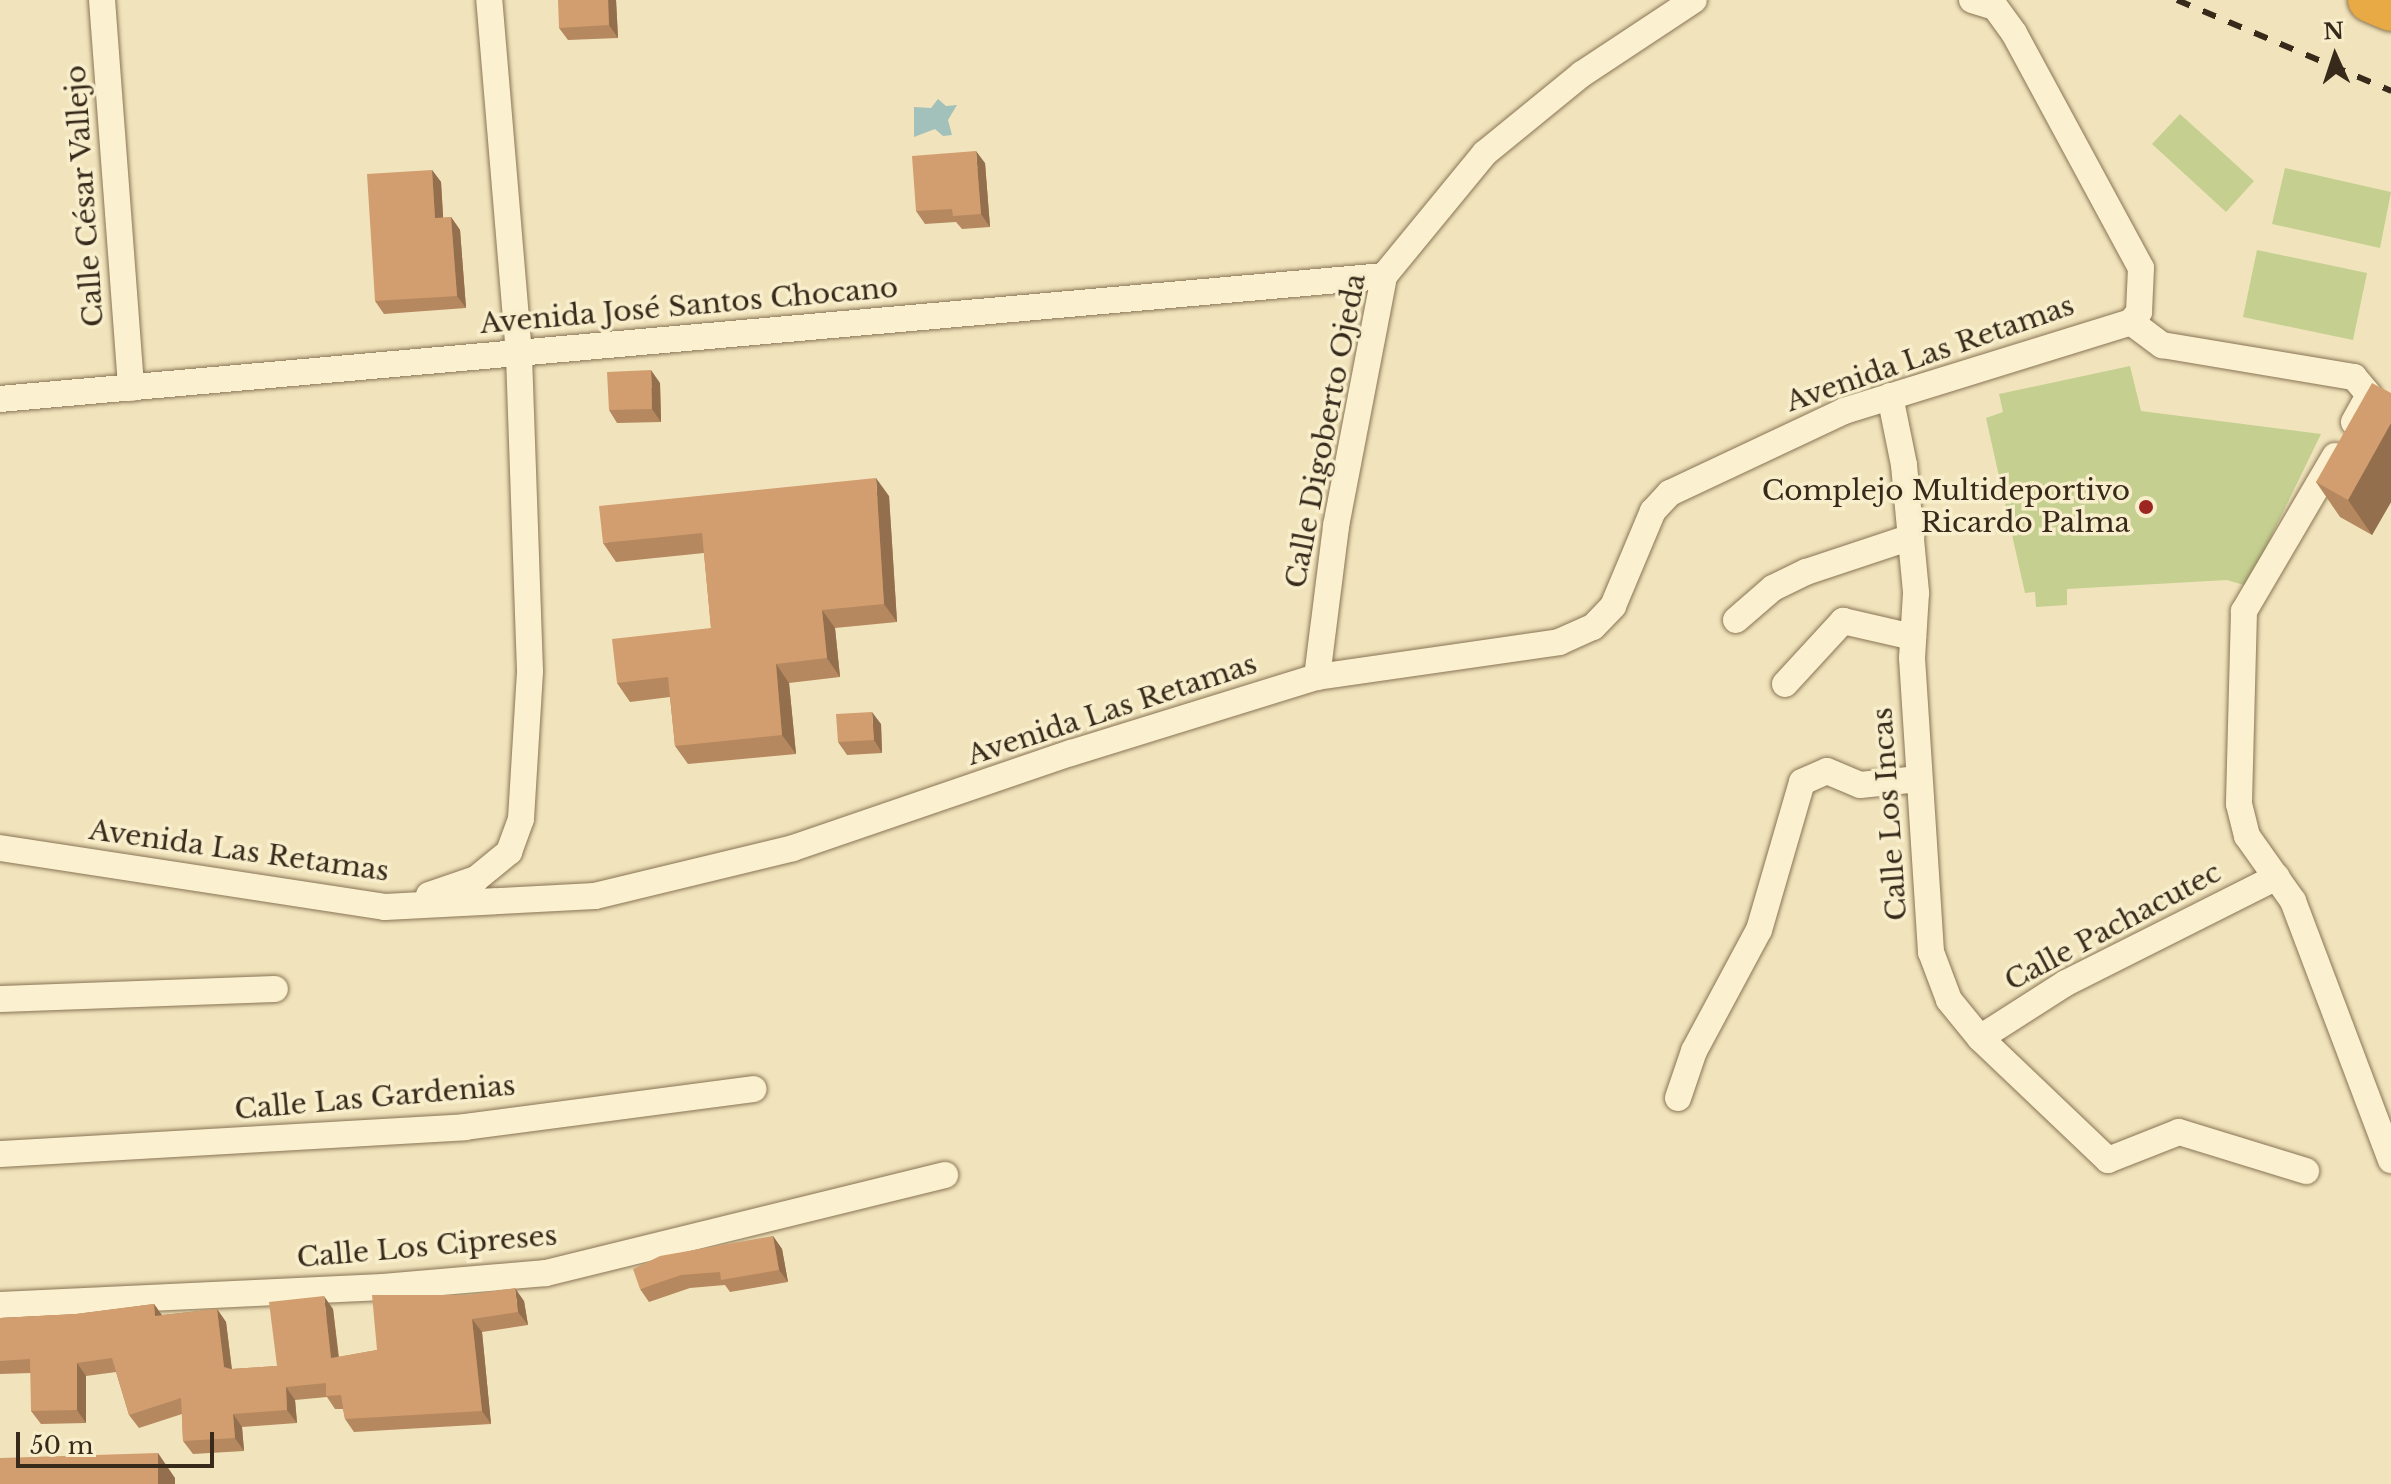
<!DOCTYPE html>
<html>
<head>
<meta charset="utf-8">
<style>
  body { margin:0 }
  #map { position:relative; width:2391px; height:1484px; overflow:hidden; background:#f1e4bc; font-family:"Libre Baskerville",serif }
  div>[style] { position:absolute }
  .green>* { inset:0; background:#c4cf90 }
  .water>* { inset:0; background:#a1c1ba }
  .roads { filter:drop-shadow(0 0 2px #897455) drop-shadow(0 0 2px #897455) }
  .street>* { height:26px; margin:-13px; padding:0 13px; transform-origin:13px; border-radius:13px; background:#fbf1d0 }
  .highway>* { height:44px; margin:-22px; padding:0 22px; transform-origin:22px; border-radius:22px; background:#e7aa45 }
  .rail>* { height:6px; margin-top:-3px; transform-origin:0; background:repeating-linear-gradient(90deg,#372a1b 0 14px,transparent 0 28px) }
  .wall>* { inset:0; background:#b5885f }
  .shaded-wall>* { inset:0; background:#936f4e }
  .building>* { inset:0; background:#d29e6f }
  .dots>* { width:22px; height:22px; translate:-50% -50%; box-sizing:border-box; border:4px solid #f8eecc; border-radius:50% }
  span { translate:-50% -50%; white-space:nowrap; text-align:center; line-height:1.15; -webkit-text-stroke:7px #f8eecc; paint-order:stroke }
  .street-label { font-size:28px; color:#372a1b }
  .poi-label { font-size:28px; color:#372a1b }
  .right { translate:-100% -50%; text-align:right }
  .north { position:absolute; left:2295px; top:16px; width:80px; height:80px; -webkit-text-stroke:6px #f8eecc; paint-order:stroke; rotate:357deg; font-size:22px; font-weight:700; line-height:32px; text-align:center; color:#372a1b }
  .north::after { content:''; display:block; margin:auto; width:28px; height:36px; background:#372a1b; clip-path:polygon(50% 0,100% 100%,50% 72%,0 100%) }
  .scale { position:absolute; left:16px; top:1432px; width:198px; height:36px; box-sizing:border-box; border:4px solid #372a1b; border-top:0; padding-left:10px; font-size:24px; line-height:28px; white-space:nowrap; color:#372a1b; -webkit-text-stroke:6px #f8eecc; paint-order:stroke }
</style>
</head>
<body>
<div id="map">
  <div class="green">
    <div style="clip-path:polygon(2180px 114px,2254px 181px,2226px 212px,2152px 144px)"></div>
    <div style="clip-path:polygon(2285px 168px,2391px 192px,2380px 248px,2272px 224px)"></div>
    <div style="clip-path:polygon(2257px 250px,2367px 273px,2353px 340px,2243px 317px)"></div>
    <div style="clip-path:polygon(2130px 366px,2141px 411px,2321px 434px,2247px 586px,2227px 580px,2067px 589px,2067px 605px,2036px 607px,2035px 592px,2025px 593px,1986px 418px,2003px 412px,1999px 394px)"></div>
  </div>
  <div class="water">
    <div style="clip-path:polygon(938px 99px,946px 106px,957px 105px,948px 120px,952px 135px,943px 136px,935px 129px,914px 137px,914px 107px,931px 108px)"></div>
  </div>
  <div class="roads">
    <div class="street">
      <div style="left:102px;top:0;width:389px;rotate:85.7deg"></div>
      <div style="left:2131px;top:322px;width:39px;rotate:37deg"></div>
      <div style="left:2162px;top:345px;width:195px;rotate:9.5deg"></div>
      <div style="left:2354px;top:377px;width:23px;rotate:50deg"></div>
      <div style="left:2369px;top:395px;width:31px;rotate:119deg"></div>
      <div style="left:1890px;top:396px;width:70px;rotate:78.5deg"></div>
      <div style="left:1904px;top:465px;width:129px;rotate:84.6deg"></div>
      <div style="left:1916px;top:593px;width:65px;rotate:93.5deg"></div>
      <div style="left:1912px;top:658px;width:295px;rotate:86.3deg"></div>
      <div style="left:1931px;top:952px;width:51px;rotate:69.4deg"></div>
      <div style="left:1949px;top:1000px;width:49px;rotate:50.8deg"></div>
      <div style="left:1980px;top:1038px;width:177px;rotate:43.6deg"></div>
      <div style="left:2108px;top:1160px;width:76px;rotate:-21.5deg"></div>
      <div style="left:2179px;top:1132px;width:133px;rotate:17.1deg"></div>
      <div style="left:0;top:399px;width:1389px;rotate:-5.08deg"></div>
      <div style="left:2335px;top:456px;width:180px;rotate:120.4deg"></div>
      <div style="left:2244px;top:611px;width:193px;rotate:91.5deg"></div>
      <div style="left:2239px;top:804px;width:33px;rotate:76deg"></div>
      <div style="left:2247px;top:836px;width:80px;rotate:54.7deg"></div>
      <div style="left:2293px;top:901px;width:277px;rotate:69.3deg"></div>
      <div style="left:1736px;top:620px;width:49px;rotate:-40.9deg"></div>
      <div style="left:1773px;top:588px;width:37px;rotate:-26deg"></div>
      <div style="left:1806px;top:572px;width:111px;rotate:-18.4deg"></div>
      <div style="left:1317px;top:677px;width:152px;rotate:-82.8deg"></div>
      <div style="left:1336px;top:526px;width:255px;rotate:-79.1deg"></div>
      <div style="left:1384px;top:276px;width:159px;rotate:-50.6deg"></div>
      <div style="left:1485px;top:153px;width:125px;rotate:-39.2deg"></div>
      <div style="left:1582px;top:74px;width:134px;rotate:-33.5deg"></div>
      <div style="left:1785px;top:684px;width:86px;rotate:-47.4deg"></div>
      <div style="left:1843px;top:621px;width:72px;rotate:12.9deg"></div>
      <div style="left:0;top:848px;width:389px;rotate:8.7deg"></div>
      <div style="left:385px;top:907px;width:210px;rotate:-3deg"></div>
      <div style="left:595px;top:896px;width:204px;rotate:-13.6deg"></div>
      <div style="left:793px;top:848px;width:294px;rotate:-18.9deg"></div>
      <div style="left:1071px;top:753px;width:257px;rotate:-17.2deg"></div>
      <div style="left:1317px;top:677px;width:245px;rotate:-8.2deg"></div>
      <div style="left:1559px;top:642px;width:37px;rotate:-24deg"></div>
      <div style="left:1593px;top:627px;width:29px;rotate:-46deg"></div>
      <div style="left:1613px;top:606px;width:103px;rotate:-67.2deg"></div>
      <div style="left:1653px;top:511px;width:25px;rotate:-47deg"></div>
      <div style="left:1670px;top:493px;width:192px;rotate:-25.2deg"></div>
      <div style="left:1844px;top:411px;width:300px;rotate:-17.2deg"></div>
      <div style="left:2131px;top:322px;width:13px;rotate:-51deg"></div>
      <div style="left:2139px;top:312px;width:44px;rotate:-87.4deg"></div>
      <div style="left:2141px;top:268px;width:267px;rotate:-118.4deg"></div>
      <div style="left:2014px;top:33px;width:32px;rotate:-126deg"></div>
      <div style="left:1995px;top:7px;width:24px;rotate:-163deg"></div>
      <div style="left:429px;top:895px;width:50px;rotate:-18.8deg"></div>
      <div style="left:476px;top:879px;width:43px;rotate:-39.3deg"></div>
      <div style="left:509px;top:852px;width:35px;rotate:-70deg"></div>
      <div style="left:521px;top:819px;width:148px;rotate:-86.5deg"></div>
      <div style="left:530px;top:671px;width:317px;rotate:-92deg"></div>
      <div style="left:519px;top:354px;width:355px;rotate:-94.8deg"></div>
      <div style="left:0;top:999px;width:275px;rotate:-2.1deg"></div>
      <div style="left:1980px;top:1038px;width:102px;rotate:-32.6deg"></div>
      <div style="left:2066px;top:983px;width:236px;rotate:-26.7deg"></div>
      <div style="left:1678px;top:1098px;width:50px;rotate:-71.2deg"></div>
      <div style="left:1694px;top:1051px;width:137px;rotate:-61.8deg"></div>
      <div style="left:1759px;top:930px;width:154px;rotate:-73.8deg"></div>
      <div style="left:1802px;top:782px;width:27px;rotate:-24deg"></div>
      <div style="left:1827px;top:771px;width:36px;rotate:23deg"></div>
      <div style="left:1860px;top:785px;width:59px;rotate:-5.8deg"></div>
      <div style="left:0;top:1154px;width:466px;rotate:-3.3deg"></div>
      <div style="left:465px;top:1127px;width:291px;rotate:-7.5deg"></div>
      <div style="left:0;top:1305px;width:383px;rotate:-2.7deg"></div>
      <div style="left:383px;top:1287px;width:164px;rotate:-4.9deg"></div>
      <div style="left:546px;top:1273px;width:411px;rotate:-13.8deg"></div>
    </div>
    <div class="highway">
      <div style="left:2370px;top:0;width:23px;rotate:23deg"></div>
    </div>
  </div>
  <div class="rail">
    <div style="left:2177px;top:0;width:233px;rotate:23deg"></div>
  </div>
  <div class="wall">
    <div style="clip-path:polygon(616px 0,618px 38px,568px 40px,559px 28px)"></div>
    <div style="clip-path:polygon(985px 163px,990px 227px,962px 229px,956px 222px,925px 224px,916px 211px)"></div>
    <div style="clip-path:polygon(432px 170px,441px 182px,443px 218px,451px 217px,460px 230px,466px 308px,384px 314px,375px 301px)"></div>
    <div style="clip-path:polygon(660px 383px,661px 422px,617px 423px,609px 410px)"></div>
    <div style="clip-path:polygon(2391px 393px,2391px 502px,2372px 535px,2340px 517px,2316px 482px)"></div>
    <div style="clip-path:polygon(889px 496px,897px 622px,835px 628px,840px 677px,789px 683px,796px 754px,688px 764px,675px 746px,670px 697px,630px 702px,617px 683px,711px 628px,704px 553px,616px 562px,603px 543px)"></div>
    <div style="clip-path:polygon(881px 724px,882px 753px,847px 755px,838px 742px)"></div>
    <div style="clip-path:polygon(773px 1236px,782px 1249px,788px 1282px,730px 1292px,725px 1285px,690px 1288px,649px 1302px,640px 1289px)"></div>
    <div style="clip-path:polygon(524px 1301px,528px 1325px,482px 1332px,491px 1424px,354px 1432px,345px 1419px,343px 1409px,335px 1409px,327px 1397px,295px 1400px,297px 1423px,242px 1427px,244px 1451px,193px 1454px,183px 1441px,182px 1414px,139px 1428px,129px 1415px,116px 1372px,86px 1376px,86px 1423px,41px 1424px,31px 1411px,31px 1373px,0 1374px,0 1318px,76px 1314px,154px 1304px,162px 1315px,217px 1309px,226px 1322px,232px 1369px,277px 1366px,333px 1309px,339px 1357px,377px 1350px)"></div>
  </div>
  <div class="shaded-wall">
    <div style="clip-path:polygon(608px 0,616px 0,618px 38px,609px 25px)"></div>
    <div style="clip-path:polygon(976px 151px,985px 163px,990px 227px,981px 214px)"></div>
    <div style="clip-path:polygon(432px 170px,441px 182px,444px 231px,435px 218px)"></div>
    <div style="clip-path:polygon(451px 217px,460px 230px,466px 308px,457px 296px)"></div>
    <div style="clip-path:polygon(651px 370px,660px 383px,661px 422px,652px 409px)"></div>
    <div style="clip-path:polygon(2391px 423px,2391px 502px,2372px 535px,2348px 500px)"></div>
    <div style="clip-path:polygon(876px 478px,889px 496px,897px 622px,884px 604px)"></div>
    <div style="clip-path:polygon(822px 610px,835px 628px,840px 677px,827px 658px)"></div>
    <div style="clip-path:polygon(776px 664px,789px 683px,796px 754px,782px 735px)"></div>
    <div style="clip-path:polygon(872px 712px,881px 724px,882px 753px,874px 740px)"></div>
    <div style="clip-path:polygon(773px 1236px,782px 1249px,788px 1282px,779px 1270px)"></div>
    <div style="clip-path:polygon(515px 1288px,524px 1301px,528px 1325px,518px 1312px)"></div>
    <div style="clip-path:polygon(324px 1296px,333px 1309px,340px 1371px,331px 1358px)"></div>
    <div style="clip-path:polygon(154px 1304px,163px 1317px,155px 1316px)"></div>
    <div style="clip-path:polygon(217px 1309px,226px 1322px,233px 1380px,224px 1367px)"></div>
    <div style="clip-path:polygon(472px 1319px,482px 1332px,491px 1424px,482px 1411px)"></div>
    <div style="clip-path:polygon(77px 1363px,86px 1376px,86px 1423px,77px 1410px)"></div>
    <div style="clip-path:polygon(286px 1387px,295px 1400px,297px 1423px,287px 1410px)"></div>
    <div style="clip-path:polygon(233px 1414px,242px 1427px,244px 1451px,235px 1438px)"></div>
    <div style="clip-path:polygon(158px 1453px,175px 1478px,175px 1484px,158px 1484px)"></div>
  </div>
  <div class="building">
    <div style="clip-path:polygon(558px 0,608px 0,609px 25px,559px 28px)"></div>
    <div style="clip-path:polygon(976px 151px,981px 214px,953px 216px,952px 209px,916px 211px,912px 156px)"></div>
    <div style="clip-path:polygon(432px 170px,435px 218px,451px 217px,457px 296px,375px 301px,367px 174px)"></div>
    <div style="clip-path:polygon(651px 370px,652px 409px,609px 410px,607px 372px)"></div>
    <div style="clip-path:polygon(2372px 383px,2391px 393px,2391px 423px,2348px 500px,2316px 482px)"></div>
    <div style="clip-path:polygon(876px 478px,884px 604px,822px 610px,827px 658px,776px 664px,782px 735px,675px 746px,668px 677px,617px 683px,612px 639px,711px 628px,702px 533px,603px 543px,599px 506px)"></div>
    <div style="clip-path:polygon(872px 712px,874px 740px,838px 742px,836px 714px)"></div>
    <div style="clip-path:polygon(773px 1236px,779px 1270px,721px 1280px,720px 1272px,681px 1275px,640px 1289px,633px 1269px,660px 1256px)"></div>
    <div style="clip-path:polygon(515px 1288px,518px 1312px,472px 1319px,482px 1411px,345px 1419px,341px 1395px,326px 1396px,326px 1383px,286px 1387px,287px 1410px,233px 1414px,235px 1438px,183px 1441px,181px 1398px,129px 1415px,112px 1358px,77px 1363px,77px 1410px,31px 1411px,30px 1359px,0 1361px,0 1318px,76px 1314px,154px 1304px,155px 1316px,217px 1309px,224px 1367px,231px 1369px,277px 1366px,269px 1302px,324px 1296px,331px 1358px,377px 1350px,372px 1295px,467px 1295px)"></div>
    <div style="clip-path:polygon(158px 1453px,158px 1484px,0 1484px,0 1458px)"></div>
  </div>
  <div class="dots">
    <div style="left:2146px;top:507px;background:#9c2721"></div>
  </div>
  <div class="street-label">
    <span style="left:85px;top:196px;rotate:-94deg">Calle César Vallejo</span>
    <span style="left:689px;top:306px;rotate:-5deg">Avenida José Santos Chocano</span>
    <span style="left:1930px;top:354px;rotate:-19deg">Avenida Las Retamas</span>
    <span style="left:1326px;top:431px;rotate:-79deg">Calle Digoberto Ojeda</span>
    <span style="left:1112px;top:710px;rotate:-18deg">Avenida Las Retamas</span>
    <span style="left:1890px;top:814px;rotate:-94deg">Calle Los Incas</span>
    <span style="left:239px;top:851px;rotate:8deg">Avenida Las Retamas</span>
    <span style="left:2113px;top:927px;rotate:-28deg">Calle Pachacutec</span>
    <span style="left:375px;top:1098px;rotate:-5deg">Calle Las Gardenias</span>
    <span style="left:427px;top:1247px;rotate:-5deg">Calle Los Cipreses</span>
  </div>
  <div class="poi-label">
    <span class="right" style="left:2130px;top:507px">Complejo Multideportivo<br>Ricardo Palma</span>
  </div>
  <div class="north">N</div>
  <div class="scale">50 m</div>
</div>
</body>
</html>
